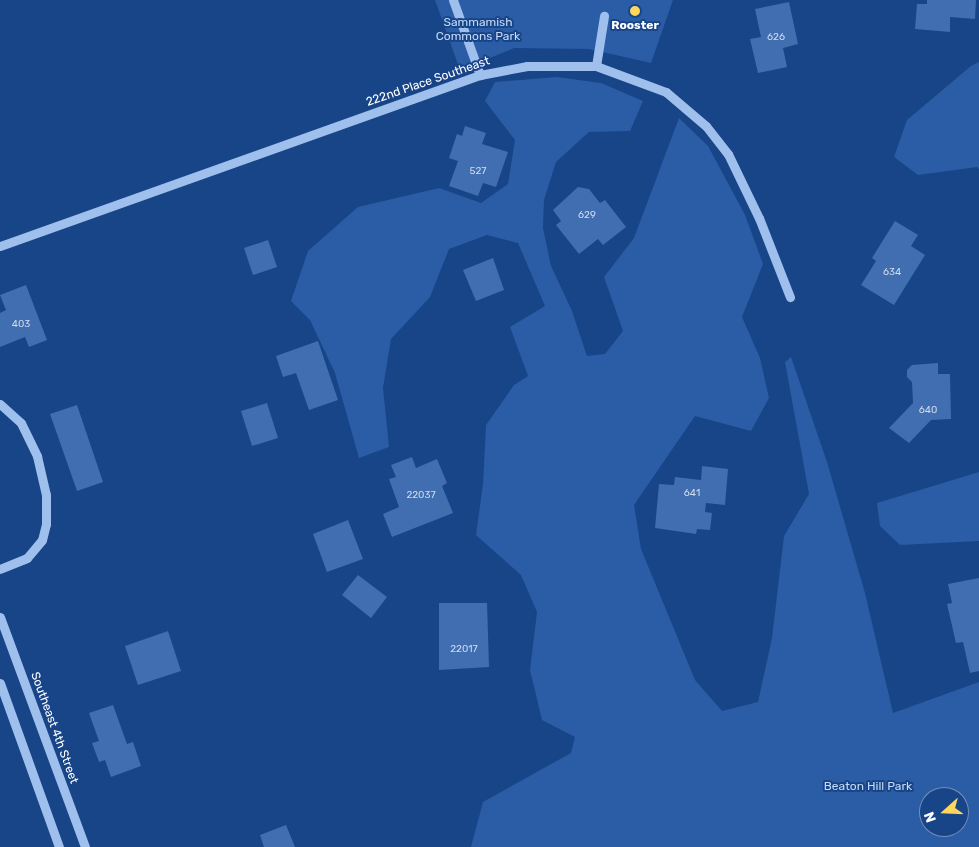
<!DOCTYPE html>
<html>
<head>
<meta charset="utf-8">
<style>
  body { margin:0 }
  #map { position:relative; width:979px; height:847px; overflow:hidden; background:#184488; font-family:Rubik,sans-serif }
  div>[style] { position:absolute }
  .green>* { inset:0; background:#2a5da6 }
  .building>* { inset:0; background:#406eb1 }
  .minor>* { height:9px; margin:-4.5px; padding:0 4.5px; transform-origin:4.5px; border-radius:4.5px; background:#9fbfed }
  .dots>* { width:14px; height:14px; translate:-50% -50%; box-sizing:border-box; border:2px solid #184488; border-radius:50% }
  span { translate:-50% -50%; white-space:nowrap; text-align:center; line-height:1.15; -webkit-text-stroke:4px #184488; paint-order:stroke }
  .number-label { font-size:10px; color:#cfdbec }
  .number-label span { -webkit-text-stroke-width:0 }
  .park-label { font-size:12px; color:#c4dbfa }
  .poi-label { font-size:12px; color:#fff; font-weight:700 }
  .street-label { font-size:12px; color:#fff }
  .north { position:absolute; left:919px; top:787px; width:50px; height:50px; box-sizing:border-box; background:#184488; border:1px solid #748fb8; border-radius:50%; rotate:250deg; font-size:14px; font-weight:700; line-height:20px; text-align:center; color:#fff }
  .north::after { content:''; display:block; margin:auto; width:18px; height:22px; background:#ffd65b; clip-path:polygon(50% 0,100% 100%,50% 72%,0 100%) }
</style>
</head>
<body>
<div id="map">
  <div class="green">
    <div style="clip-path:polygon(435px 0,673px 0,651px 63px,589px 49px,514px 48px,460px 70px)"></div>
    <div style="clip-path:polygon(979px 62px,979px 169px,977px 167px,918px 175px,894px 157px,907px 120px,971px 66px)"></div>
    <div style="clip-path:polygon(evenodd,557px 77px,601px 83px,643px 101px,630px 131px,589px 132px,556px 162px,544px 200px,543px 228px,551px 266px,572px 311px,587px 356px,605px 354px,623px 331px,604px 277px,634px 238px,679px 118px,708px 146px,745px 215px,763px 264px,742px 317px,760px 358px,769px 398px,751px 431px,695px 416px,634px 505px,641px 549px,695px 680px,722px 711px,758px 702px,772px 638px,784px 536px,809px 494px,785px 362px,791px 357px,827px 462px,865px 593px,893px 713px,979px 682px,979px 847px,471px 847px,483px 802px,571px 753px,575px 737px,542px 720px,530px 670px,537px 612px,521px 575px,476px 535px,483px 484px,486px 425px,514px 385px,528px 376px,510px 327px,545px 306px,518px 243px,487px 235px,449px 249px,430px 297px,391px 339px,383px 388px,389px 447px,359px 458px,335px 373px,310px 320px,291px 301px,308px 251px,358px 207px,439px 188px,481px 203px,508px 184px,515px 140px,485px 101px,495px 82px,557px 77px,929px 797px,959px 797px,959px 827px,929px 827px,929px 797px)"></div>
    <div style="clip-path:polygon(979px 472px,979px 541px,900px 545px,880px 526px,877px 503px)"></div>
  </div>
  <div class="building">
    <div style="clip-path:polygon(927px 0,976px 0,975px 19px,950px 17px,950px 32px,915px 29px,917px 4px,927px 4px)"></div>
    <div style="clip-path:polygon(789px 2px,798px 44px,783px 48px,787px 67px,758px 73px,750px 39px,761px 37px,755px 9px)"></div>
    <div style="clip-path:polygon(465px 126px,486px 133px,482px 144px,508px 152px,496px 187px,483px 183px,478px 196px,449px 186px,458px 161px,449px 158px,457px 134px,462px 136px)"></div>
    <div style="clip-path:polygon(578px 187px,589px 189px,600px 203px,605px 200px,626px 227px,603px 245px,598px 239px,579px 254px,556px 225px,561px 221px,553px 210px)"></div>
    <div style="clip-path:polygon(895px 221px,918px 235px,911px 246px,925px 255px,894px 305px,861px 285px,876px 261px,872px 258px)"></div>
    <div style="clip-path:polygon(268px 240px,277px 267px,253px 275px,244px 248px)"></div>
    <div style="clip-path:polygon(493px 258px,504px 290px,476px 301px,463px 270px)"></div>
    <div style="clip-path:polygon(26px 285px,47px 340px,29px 347px,25px 337px,0 347px,0 313px,6px 310px,0 295px)"></div>
    <div style="clip-path:polygon(318px 341px,338px 400px,309px 410px,296px 373px,283px 377px,276px 356px)"></div>
    <div style="clip-path:polygon(938px 363px,938px 374px,950px 374px,951px 419px,931px 420px,909px 443px,889px 428px,913px 403px,912px 382px,907px 377px,907px 370px,912px 365px)"></div>
    <div style="clip-path:polygon(267px 403px,278px 438px,252px 446px,241px 411px)"></div>
    <div style="clip-path:polygon(77px 405px,103px 482px,77px 491px,50px 414px)"></div>
    <div style="clip-path:polygon(412px 457px,416px 468px,437px 459px,447px 483px,442px 486px,453px 513px,392px 537px,383px 514px,399px 507px,389px 479px,396px 477px,391px 465px)"></div>
    <div style="clip-path:polygon(702px 466px,728px 469px,725px 505px,706px 503px,705px 512px,712px 513px,710px 530px,697px 529px,696px 534px,655px 528px,659px 484px,674px 485px,675px 477px,701px 480px)"></div>
    <div style="clip-path:polygon(348px 520px,363px 559px,327px 572px,313px 534px)"></div>
    <div style="clip-path:polygon(358px 575px,387px 597px,371px 618px,342px 595px)"></div>
    <div style="clip-path:polygon(979px 578px,979px 671px,970px 673px,963px 642px,956px 643px,947px 604px,952px 603px,948px 584px)"></div>
    <div style="clip-path:polygon(439px 603px,487px 603px,489px 667px,439px 670px)"></div>
    <div style="clip-path:polygon(168px 631px,181px 671px,138px 685px,125px 646px)"></div>
    <div style="clip-path:polygon(113px 705px,127px 744px,133px 742px,141px 766px,111px 777px,105px 760px,99px 762px,92px 743px,99px 741px,89px 713px)"></div>
    <div style="clip-path:polygon(286px 825px,295px 847px,264px 847px,260px 835px)"></div>
  </div>
  <div class="minor">
    <div style="left:453px;top:0;width:80px;rotate:70.2deg"></div>
    <div style="left:596px;top:66px;width:51px;rotate:-80.9deg"></div>
    <div style="left:0;top:246px;width:510px;rotate:-19.61deg"></div>
    <div style="left:480px;top:75px;width:48px;rotate:-10.8deg"></div>
    <div style="left:527px;top:66px;width:69px"></div>
    <div style="left:596px;top:66px;width:75px;rotate:20.4deg"></div>
    <div style="left:666px;top:92px;width:52px;rotate:40.4deg"></div>
    <div style="left:706px;top:126px;width:36px;rotate:52deg"></div>
    <div style="left:728px;top:154px;width:71px;rotate:64.2deg"></div>
    <div style="left:759px;top:218px;width:85px;rotate:68.6deg"></div>
    <div style="left:0;top:404px;width:28px;rotate:42deg"></div>
    <div style="left:21px;top:423px;width:37px;rotate:64deg"></div>
    <div style="left:37px;top:456px;width:40px;rotate:77deg"></div>
    <div style="left:46px;top:495px;width:29px;rotate:90deg"></div>
    <div style="left:46px;top:524px;width:16px;rotate:104deg"></div>
    <div style="left:42px;top:540px;width:23px;rotate:130deg"></div>
    <div style="left:27px;top:558px;width:29px;rotate:158deg"></div>
    <div style="left:0;top:617px;width:245px;rotate:69.7deg"></div>
    <div style="left:0;top:683px;width:174px;rotate:70.2deg"></div>
  </div>
  <div class="dots">
    <div style="left:635px;top:11px;background:#ffd65b"></div>
  </div>
  <div class="number-label">
    <span style="left:776px;top:38px">626</span>
    <span style="left:478px;top:172px">527</span>
    <span style="left:587px;top:216px">629</span>
    <span style="left:892px;top:273px">634</span>
    <span style="left:21px;top:325px">403</span>
    <span style="left:928px;top:411px">640</span>
    <span style="left:692px;top:494px">641</span>
    <span style="left:421px;top:496px">22037</span>
    <span style="left:464px;top:650px">22017</span>
  </div>
  <div class="park-label">
    <span style="left:478px;top:30px">Sammamish<br>Commons Park</span>
    <span style="left:868px;top:787px">Beaton Hill Park</span>
  </div>
  <div class="poi-label">
    <span style="left:635px;top:26px">Rooster</span>
  </div>
  <div class="street-label">
    <span style="left:428px;top:82px;rotate:-19deg">222nd Place Southeast</span>
    <span style="left:54px;top:728px;rotate:70deg">Southeast 4th Street</span>
  </div>
  <div class="north">N</div>
</div>
</body>
</html>
